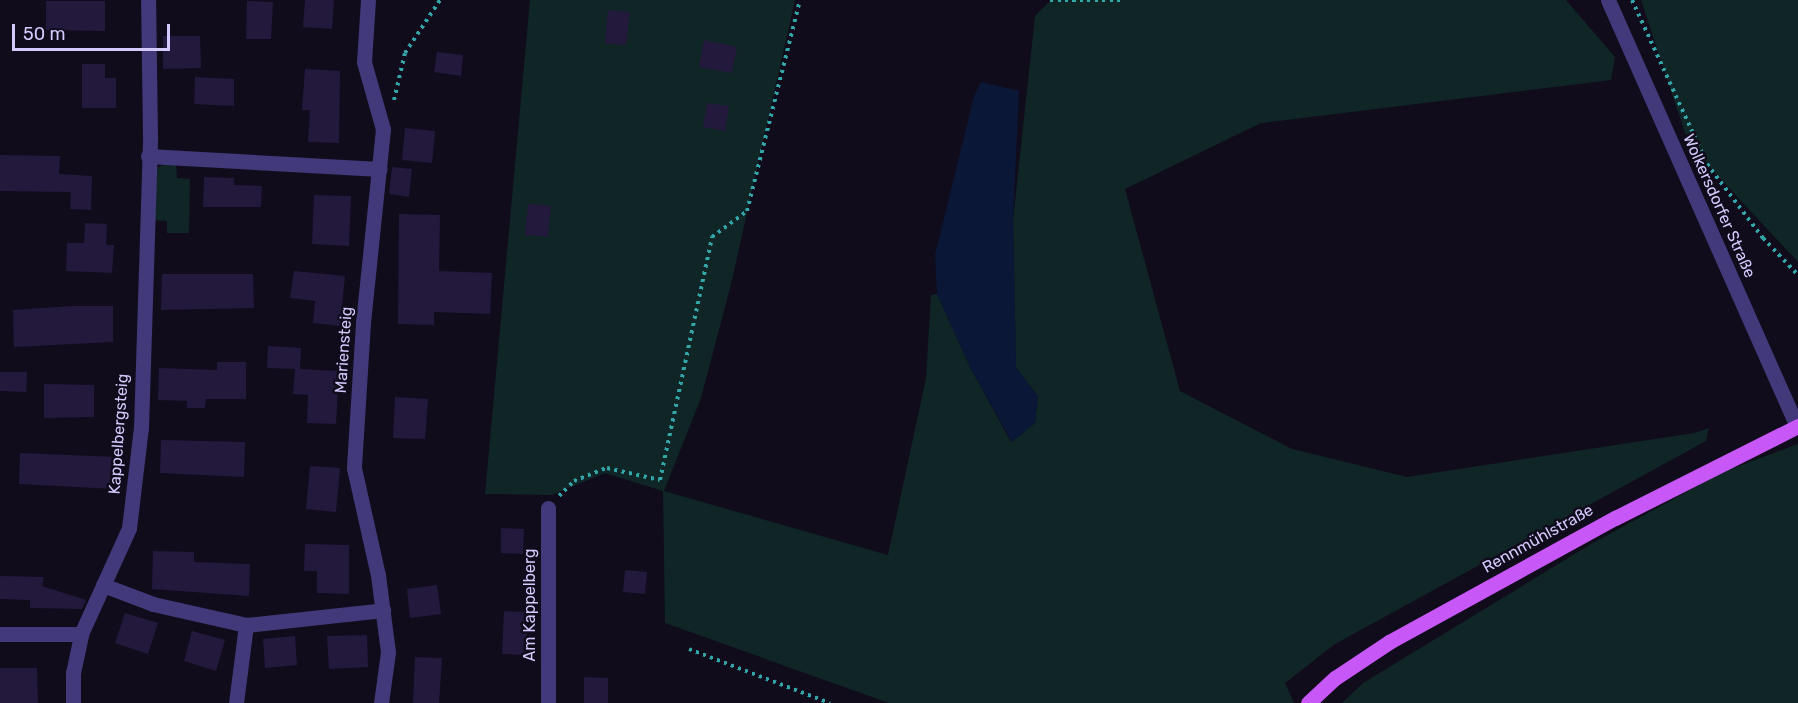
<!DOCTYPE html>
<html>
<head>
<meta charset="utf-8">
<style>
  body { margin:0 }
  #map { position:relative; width:1798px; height:703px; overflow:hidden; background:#100c1c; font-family:Rubik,sans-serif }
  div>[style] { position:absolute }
  .green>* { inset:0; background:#102526 }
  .water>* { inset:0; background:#0b1737 }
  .building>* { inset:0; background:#23193c }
  .path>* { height:4px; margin-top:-2px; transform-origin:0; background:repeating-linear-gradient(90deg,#32a6a8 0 3px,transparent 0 7.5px) }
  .minor>* { height:15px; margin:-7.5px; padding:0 7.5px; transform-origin:7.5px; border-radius:7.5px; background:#413979 }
  .major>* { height:15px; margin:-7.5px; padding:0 7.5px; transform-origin:7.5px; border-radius:7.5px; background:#c757f7 }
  span { translate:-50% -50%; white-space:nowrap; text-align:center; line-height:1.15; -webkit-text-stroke:5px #100c1c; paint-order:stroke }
  .street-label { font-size:16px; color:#d4cafd }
  .scale { position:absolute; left:12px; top:24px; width:158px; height:27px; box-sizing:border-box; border:3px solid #d4cafd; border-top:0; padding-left:8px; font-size:18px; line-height:21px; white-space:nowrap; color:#d4cafd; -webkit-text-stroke:4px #100c1c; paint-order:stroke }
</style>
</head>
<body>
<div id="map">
  <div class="green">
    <div style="clip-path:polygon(530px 0,795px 0,731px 284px,701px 398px,664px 491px,888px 555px,926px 378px,931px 295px,937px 294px,970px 367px,1011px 442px,1035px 423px,1038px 396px,1016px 368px,1013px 220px,1035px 16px,1051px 0,1566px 0,1615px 57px,1611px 80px,1261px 123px,1125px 189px,1180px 391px,1292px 449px,1407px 477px,1694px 433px,1709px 428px,1706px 441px,1335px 644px,1285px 683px,1294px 703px,889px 703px,665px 623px,663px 491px,605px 473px,552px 495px,485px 494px)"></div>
    <div style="clip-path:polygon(1641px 0,1798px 0,1798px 262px,1689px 145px)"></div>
    <div style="clip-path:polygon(166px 164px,176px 164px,177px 178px,190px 179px,189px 233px,167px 233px,167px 221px,153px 220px,154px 169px)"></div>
    <div style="clip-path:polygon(1798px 444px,1798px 703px,1342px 703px,1363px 683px,1591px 544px,1723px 472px)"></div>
  </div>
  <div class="water">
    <div style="clip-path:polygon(981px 82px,1019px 91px,1013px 220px,1016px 368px,1038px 396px,1035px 423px,1012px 442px,970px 367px,937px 294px,935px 255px,974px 96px)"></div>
  </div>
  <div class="building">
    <div style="clip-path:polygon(305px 0,334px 0,332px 29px,303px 27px)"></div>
    <div style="clip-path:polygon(46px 1px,105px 1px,105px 31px,46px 30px)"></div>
    <div style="clip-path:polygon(247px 1px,273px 2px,271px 39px,246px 39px)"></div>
    <div style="clip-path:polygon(608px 10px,630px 12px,626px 45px,605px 43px)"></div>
    <div style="clip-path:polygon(163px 36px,200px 36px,201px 68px,163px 69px)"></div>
    <div style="clip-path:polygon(704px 40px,737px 47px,732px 73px,699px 67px)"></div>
    <div style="clip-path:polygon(437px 52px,463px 55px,461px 76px,434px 72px)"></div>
    <div style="clip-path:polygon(82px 64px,105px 64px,105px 78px,116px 78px,116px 108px,82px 108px)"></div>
    <div style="clip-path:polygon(305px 69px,340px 71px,339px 143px,308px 142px,310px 110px,302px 110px)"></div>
    <div style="clip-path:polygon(195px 77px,234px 79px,234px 106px,194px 104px)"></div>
    <div style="clip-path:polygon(707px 103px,729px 106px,725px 131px,703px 127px)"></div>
    <div style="clip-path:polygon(405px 128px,435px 131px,432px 163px,402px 160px)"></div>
    <div style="clip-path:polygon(0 155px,60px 156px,59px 174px,92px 176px,91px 210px,70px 209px,71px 192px,0 191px)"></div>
    <div style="clip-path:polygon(392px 167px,412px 169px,409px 197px,389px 194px)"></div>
    <div style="clip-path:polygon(204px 177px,234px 178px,234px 185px,262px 186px,261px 207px,203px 207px)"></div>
    <div style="clip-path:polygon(314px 195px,351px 196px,349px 246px,312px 244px)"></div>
    <div style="clip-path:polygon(528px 204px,551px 206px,548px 237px,525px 235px)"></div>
    <div style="clip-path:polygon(399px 214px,440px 215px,439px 271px,492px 273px,490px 314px,434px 312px,434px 325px,398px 324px)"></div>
    <div style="clip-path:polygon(85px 223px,107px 224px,106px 245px,114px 245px,112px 273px,66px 271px,67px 243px,84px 243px)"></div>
    <div style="clip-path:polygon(294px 271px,345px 276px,340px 326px,313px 323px,315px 301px,290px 298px)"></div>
    <div style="clip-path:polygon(162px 274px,253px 274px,254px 308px,161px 310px)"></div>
    <div style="clip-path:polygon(71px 306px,113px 306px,113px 342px,14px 347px,13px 310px)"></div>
    <div style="clip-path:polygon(268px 346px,301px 348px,300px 369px,339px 371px,336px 424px,307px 423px,308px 395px,293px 394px,295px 369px,267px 368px)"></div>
    <div style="clip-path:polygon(217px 362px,246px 362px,246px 399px,206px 399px,205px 408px,187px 408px,187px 401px,158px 400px,159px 368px,217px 370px)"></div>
    <div style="clip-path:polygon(0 372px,27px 372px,26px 392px,0 391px)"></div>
    <div style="clip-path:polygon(44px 384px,94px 385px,94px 417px,44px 418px)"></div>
    <div style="clip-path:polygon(395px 397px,428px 399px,425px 439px,393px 438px)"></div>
    <div style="clip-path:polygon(161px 440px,245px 442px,244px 477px,160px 473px)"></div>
    <div style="clip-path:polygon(20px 453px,115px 457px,115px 489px,19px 484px)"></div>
    <div style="clip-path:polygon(310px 466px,340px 468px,336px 512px,306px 509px)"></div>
    <div style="clip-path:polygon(501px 528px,524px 529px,523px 554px,501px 553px)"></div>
    <div style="clip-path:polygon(305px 544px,349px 545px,349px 594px,317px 593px,317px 571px,304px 571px)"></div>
    <div style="clip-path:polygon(153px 551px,194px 552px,194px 562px,250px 564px,249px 596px,152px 589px)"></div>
    <div style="clip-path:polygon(625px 570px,647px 572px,645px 594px,623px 592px)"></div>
    <div style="clip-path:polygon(0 576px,44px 577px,42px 586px,86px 600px,82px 609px,30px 608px,30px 600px,0 599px)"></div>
    <div style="clip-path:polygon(437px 585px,441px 614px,410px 618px,407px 589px)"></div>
    <div style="clip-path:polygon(504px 611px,528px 612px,526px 655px,502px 654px)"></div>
    <div style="clip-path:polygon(125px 613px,158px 623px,148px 654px,115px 643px)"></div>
    <div style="clip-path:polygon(192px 631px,225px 640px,216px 671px,184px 661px)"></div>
    <div style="clip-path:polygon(367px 635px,368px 667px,329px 669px,327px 636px)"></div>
    <div style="clip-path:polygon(295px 636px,297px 665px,265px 668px,263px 639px)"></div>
    <div style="clip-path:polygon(415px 657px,442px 658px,439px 703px,413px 703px)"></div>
    <div style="clip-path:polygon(0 668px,37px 668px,38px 703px,0 703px)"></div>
    <div style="clip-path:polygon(584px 677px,608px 678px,608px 703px,584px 703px)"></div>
  </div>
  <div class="path">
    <div style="left:1050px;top:0;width:75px"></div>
    <div style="left:1632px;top:0;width:180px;rotate:65.4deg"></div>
    <div style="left:1707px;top:164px;width:93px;rotate:52.9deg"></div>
    <div style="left:1763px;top:238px;width:51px;rotate:46.6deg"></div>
    <div style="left:394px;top:100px;width:48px;rotate:-76.8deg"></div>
    <div style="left:405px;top:53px;width:64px;rotate:-56.6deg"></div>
    <div style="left:559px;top:496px;width:21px;rotate:-45deg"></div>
    <div style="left:574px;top:481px;width:35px;rotate:-22deg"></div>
    <div style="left:607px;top:468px;width:54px;rotate:12.8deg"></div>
    <div style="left:660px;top:480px;width:249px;rotate:-77.9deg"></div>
    <div style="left:712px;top:237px;width:44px;rotate:-36.6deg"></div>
    <div style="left:747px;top:211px;width:218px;rotate:-75.9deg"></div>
    <div style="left:689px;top:649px;width:151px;rotate:21deg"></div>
  </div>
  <div class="minor">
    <div style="left:368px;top:0;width:62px;rotate:93.7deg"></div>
    <div style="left:364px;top:62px;width:70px;rotate:74.2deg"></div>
    <div style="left:383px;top:129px;width:195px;rotate:95.9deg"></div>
    <div style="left:363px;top:323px;width:145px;rotate:93.6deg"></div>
    <div style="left:354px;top:468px;width:110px;rotate:77.4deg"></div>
    <div style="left:378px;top:575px;width:78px;rotate:82.6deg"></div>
    <div style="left:388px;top:652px;width:51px;rotate:97.8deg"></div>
    <div style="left:1608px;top:0;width:467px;rotate:66.1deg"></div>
    <div style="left:148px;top:156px;width:232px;rotate:3.2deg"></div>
    <div style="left:548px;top:508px;width:195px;rotate:90deg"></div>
    <div style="left:103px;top:585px;width:53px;rotate:20.8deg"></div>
    <div style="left:153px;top:604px;width:95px;rotate:12.7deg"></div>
    <div style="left:246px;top:625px;width:138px;rotate:-6.2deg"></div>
    <div style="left:0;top:634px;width:81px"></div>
    <div style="left:73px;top:703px;width:30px;rotate:-90deg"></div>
    <div style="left:73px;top:673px;width:40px;rotate:-78deg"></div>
    <div style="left:81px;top:634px;width:116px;rotate:-65.6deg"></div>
    <div style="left:129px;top:528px;width:101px;rotate:-83.2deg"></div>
    <div style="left:141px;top:428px;width:292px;rotate:-88.2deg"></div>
    <div style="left:150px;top:136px;width:136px;rotate:-90.8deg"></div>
    <div style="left:236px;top:703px;width:79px;rotate:-82.7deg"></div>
  </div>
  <div class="major">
    <div style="left:1308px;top:703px;width:37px;rotate:-43deg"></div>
    <div style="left:1335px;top:678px;width:65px;rotate:-33.7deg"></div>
    <div style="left:1389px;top:642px;width:258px;rotate:-28.8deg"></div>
    <div style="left:1615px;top:518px;width:205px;rotate:-26.7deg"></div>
  </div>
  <div class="street-label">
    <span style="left:1719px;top:206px;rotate:66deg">Wolkersdorfer Straße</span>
    <span style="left:344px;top:350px;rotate:-86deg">Mariensteig</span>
    <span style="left:119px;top:434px;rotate:-86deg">Kappelbergsteig</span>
    <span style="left:1538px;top:539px;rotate:-29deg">Rennmühlstraße</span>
    <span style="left:530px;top:605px;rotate:-90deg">Am Kappelberg</span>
  </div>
  <div class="scale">50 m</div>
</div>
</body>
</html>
